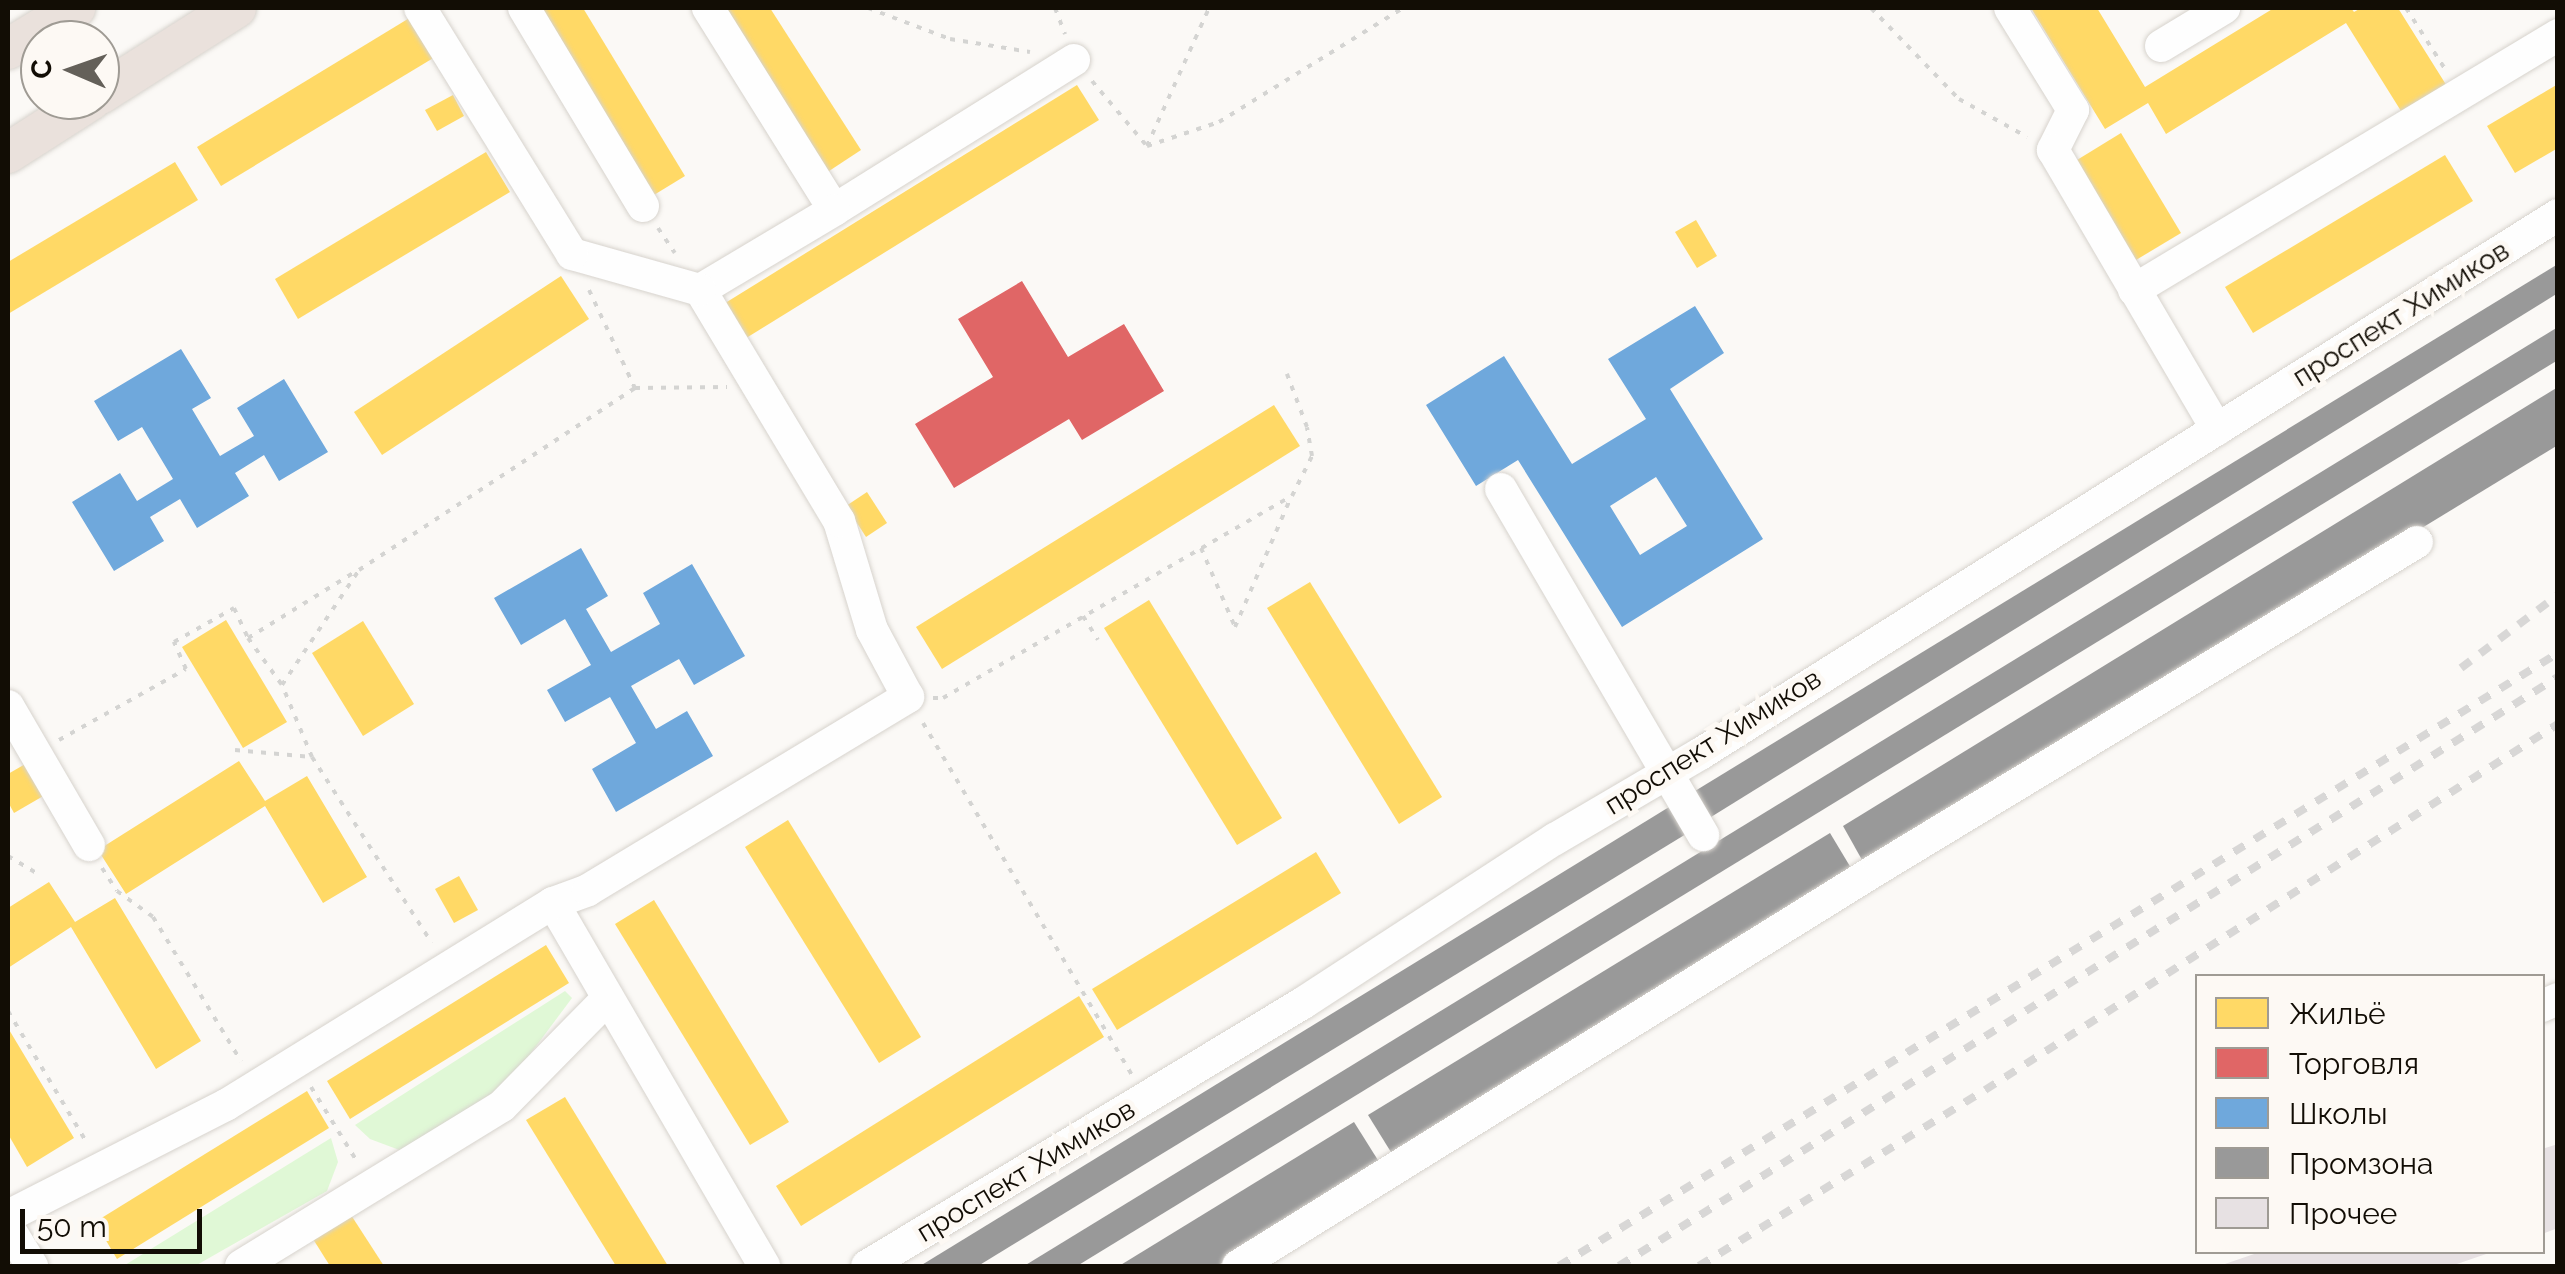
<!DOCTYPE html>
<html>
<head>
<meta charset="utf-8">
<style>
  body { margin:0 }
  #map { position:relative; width:2565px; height:1274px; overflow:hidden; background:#fbf9f6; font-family:Raleway,sans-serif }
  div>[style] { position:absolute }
  .green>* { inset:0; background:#e0f8d6 }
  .homes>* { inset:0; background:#ffd966 }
  .shops>* { inset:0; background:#e06666 }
  .schools>* { inset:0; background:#6fa8dc }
  .industry>* { inset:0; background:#999 }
  .building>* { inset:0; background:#e7e1e3 }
  .path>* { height:4px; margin-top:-2px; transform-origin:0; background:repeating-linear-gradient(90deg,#d4d4d2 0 5px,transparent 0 13px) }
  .roads { filter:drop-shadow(0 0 2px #d7d3cd) drop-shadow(0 0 2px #d7d3cd) }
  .minor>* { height:32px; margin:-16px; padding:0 16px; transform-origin:16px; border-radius:16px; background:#fefefe }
  .major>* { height:40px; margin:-20px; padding:0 20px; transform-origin:20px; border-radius:20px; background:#eae1dc }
  .rail>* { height:8px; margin-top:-4px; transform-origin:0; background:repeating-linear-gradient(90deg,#d8d7d6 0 12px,transparent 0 24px) }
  span { translate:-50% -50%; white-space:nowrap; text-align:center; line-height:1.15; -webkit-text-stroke:10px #fdf9f4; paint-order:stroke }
  .street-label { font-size:28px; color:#120d05 }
  .frame { position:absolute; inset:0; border:10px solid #120d05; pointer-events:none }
  .legend { position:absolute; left:2195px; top:974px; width:350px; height:280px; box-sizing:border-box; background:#fdf9f4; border:2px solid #9f9b94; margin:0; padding:12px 18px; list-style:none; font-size:30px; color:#120d05 }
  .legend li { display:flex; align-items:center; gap:20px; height:50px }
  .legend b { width:50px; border:2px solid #9f9b94 }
  .north { position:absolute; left:20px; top:20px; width:100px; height:100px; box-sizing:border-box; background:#fdf9f4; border:2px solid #9f9b94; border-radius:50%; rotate:272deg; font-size:28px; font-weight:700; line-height:40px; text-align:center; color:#120d05 }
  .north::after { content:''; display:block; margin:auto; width:35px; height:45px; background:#646059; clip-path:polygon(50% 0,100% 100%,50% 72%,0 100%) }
  .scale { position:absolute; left:20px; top:1209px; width:182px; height:45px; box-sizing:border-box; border:5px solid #120d05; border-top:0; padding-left:12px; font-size:30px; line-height:35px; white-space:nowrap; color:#120d05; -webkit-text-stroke:8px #fdf9f4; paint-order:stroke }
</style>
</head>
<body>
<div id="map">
  <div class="green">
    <div style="clip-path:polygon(565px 991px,572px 998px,528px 1057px,492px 1093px,402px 1151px,370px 1139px,355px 1125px)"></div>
    <div style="clip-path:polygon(331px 1138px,338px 1162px,327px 1191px,195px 1266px,125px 1265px)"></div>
  </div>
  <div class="homes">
    <div style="clip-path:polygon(534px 8px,583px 8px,685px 176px,649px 198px)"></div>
    <div style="clip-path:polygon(717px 8px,770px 8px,861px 150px,823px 175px)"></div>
    <div style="clip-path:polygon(2031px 8px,2097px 8px,2145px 87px,2274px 8px,2351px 8px,2354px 12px,2361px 8px,2398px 8px,2450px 91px,2406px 119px,2346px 23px,2166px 134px,2148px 103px,2105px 129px)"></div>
    <div style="clip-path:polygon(416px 14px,440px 54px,221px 186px,197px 147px)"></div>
    <div style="clip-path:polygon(2558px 84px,2558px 148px,2515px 173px,2487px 126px)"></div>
    <div style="clip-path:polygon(1077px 85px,1099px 120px,743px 340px,722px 305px)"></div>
    <div style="clip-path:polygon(453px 95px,464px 116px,437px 131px,425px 110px)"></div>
    <div style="clip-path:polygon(2121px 133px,2181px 233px,2136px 260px,2077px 160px)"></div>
    <div style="clip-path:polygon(486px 152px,510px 192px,298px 319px,275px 279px)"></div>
    <div style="clip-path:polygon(2445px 155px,2473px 201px,2253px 333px,2225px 287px)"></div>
    <div style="clip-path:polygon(175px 162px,198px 200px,8px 314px,8px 262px)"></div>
    <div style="clip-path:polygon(1696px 220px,1717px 256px,1697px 268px,1675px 232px)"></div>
    <div style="clip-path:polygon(561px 276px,589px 319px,382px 455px,354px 412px)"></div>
    <div style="clip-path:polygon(1274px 405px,1300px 446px,942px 669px,916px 627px)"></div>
    <div style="clip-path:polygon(867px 492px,887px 523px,866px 537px,846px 506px)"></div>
    <div style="clip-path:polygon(1310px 582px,1442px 797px,1399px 824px,1267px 608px)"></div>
    <div style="clip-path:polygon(1149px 600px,1282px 818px,1237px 845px,1104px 628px)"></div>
    <div style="clip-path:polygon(226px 620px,287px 722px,243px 748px,182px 647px)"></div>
    <div style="clip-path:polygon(363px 621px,414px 704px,363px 736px,312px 653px)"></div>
    <div style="clip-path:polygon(239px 761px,265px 801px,307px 776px,367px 877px,323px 903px,265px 806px,126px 894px,98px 850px)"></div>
    <div style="clip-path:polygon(27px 763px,45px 795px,14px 813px,8px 802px,8px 774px)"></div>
    <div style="clip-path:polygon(788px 820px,921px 1037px,879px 1063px,745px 847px)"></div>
    <div style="clip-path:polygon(1316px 852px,1341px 893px,1117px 1030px,1092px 989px)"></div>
    <div style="clip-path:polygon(459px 876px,478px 910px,454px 923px,435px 889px)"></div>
    <div style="clip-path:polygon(49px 882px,75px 922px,115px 898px,201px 1041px,156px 1069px,71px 927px,8px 968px,8px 908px)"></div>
    <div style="clip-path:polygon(654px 900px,789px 1122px,750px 1145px,615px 924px)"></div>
    <div style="clip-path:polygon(546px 945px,569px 983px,350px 1119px,327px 1081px)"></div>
    <div style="clip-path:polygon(1079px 996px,1104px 1037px,801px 1226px,776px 1186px)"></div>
    <div style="clip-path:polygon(8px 1028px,74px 1138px,27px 1167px,8px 1134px)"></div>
    <div style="clip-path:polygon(307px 1091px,329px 1128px,117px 1259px,95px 1222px)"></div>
    <div style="clip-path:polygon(565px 1097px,668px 1266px,616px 1266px,526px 1120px)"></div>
    <div style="clip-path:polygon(351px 1215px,384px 1266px,330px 1266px,313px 1239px)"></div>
  </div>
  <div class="shops">
    <div style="clip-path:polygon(1022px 281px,1068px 357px,1124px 324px,1164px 391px,1082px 440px,1069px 419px,954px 488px,915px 424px,993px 377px,958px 319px)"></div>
  </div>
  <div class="schools">
    <div style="clip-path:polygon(evenodd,1695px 306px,1724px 353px,1670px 389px,1763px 539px,1622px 627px,1518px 460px,1476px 486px,1426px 405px,1504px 356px,1572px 464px,1646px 419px,1608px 359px,1695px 306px,1656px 477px,1687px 526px,1640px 555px,1610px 506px,1656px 477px)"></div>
    <div style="clip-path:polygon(181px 349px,211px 398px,192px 409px,220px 456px,254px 436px,237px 408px,284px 379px,328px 452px,279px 481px,264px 455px,235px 473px,249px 496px,197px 528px,180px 499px,150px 517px,164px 541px,114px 571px,72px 502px,120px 473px,137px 501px,173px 479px,142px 427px,118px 441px,94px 401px)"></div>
    <div style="clip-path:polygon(581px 548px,608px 596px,586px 609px,611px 652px,660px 624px,643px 593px,692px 564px,745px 656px,694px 685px,679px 659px,631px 686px,656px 729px,687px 711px,713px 756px,616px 812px,592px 769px,636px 743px,610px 697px,565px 722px,547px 690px,591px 665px,565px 619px,521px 645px,494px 598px)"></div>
  </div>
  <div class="industry">
    <div style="clip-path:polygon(2558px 264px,2558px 293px,1711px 817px,1695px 791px)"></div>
    <div style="clip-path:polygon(2558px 327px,2558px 360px,1077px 1266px,1024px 1266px)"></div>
    <div style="clip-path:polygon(2558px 387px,2558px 445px,1866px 867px,1843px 826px)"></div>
    <div style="clip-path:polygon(1674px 804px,1691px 831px,978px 1266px,920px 1266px)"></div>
    <div style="clip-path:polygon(1830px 833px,1854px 873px,1394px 1157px,1368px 1115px)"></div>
    <div style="clip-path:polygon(1354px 1122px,1381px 1165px,1217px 1266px,1119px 1266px)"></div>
  </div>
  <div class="building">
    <div style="clip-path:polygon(2558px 1144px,2558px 1228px,2542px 1234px,2542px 1149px)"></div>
    <div style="clip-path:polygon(2260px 1252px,2492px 1252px,2451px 1266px,2219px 1266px)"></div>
  </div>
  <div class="path">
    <div style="left:868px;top:8px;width:88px;rotate:20.7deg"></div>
    <div style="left:950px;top:39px;width:81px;rotate:9.2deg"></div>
    <div style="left:1055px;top:8px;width:28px;rotate:69deg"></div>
    <div style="left:1871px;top:8px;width:127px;rotate:46deg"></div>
    <div style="left:1959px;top:99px;width:78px;rotate:29.2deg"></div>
    <div style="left:2406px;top:8px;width:72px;rotate:57.4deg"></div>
    <div style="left:1092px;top:81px;width:85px;rotate:49.8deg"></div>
    <div style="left:1147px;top:146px;width:76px;rotate:-18.4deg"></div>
    <div style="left:1219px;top:122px;width:216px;rotate:-31.8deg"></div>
    <div style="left:1147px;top:146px;width:151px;rotate:-65.8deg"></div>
    <div style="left:658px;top:228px;width:30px;rotate:56deg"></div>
    <div style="left:589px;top:290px;width:108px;rotate:64.9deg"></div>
    <div style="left:635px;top:388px;width:92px;rotate:-0.6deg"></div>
    <div style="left:1201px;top:548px;width:86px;rotate:66.7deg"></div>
    <div style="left:1235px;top:627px;width:139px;rotate:-66.7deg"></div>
    <div style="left:1083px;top:616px;width:28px;rotate:58deg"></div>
    <div style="left:248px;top:638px;width:126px;rotate:-31.7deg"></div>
    <div style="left:933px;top:698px;width:10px"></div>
    <div style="left:943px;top:698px;width:403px;rotate:-30.1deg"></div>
    <div style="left:1292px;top:496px;width:45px;rotate:-63.4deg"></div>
    <div style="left:1312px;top:456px;width:29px;rotate:-100deg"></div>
    <div style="left:1307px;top:427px;width:57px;rotate:-110.7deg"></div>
    <div style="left:923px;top:723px;width:411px;rotate:59.3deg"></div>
    <div style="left:59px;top:740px;width:145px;rotate:-29.2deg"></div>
    <div style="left:186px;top:669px;width:30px;rotate:-114deg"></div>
    <div style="left:174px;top:642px;width:69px;rotate:-29.5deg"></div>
    <div style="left:234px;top:608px;width:33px;rotate:65deg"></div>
    <div style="left:248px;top:638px;width:58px;rotate:54.1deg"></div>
    <div style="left:235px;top:750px;width:77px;rotate:5.2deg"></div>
    <div style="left:312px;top:757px;width:221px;rotate:57.2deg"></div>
    <div style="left:312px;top:757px;width:78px;rotate:-112.6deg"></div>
    <div style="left:282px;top:685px;width:138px;rotate:-56.2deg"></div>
    <div style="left:359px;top:570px;width:331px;rotate:-33.4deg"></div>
    <div style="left:8px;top:856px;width:37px;rotate:31deg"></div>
    <div style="left:102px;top:868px;width:27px;rotate:57deg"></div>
    <div style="left:117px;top:891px;width:44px;rotate:35.8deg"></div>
    <div style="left:153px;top:917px;width:169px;rotate:58.6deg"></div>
    <div style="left:8px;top:1011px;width:154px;rotate:59.1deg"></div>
    <div style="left:311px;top:1087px;width:86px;rotate:58.3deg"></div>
  </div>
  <div class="roads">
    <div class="minor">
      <div style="left:524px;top:8px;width:231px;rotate:59deg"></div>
      <div style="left:708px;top:8px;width:238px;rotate:58deg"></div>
      <div style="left:834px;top:210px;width:283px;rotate:-32deg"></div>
      <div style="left:2010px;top:8px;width:120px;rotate:58.3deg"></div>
      <div style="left:2073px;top:110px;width:45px;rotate:116.6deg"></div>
      <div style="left:2053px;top:150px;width:324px;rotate:59.6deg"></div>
      <div style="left:2161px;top:46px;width:74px;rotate:-31.1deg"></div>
      <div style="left:700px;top:290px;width:156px;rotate:-30.8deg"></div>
      <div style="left:2134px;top:290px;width:495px;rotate:-31deg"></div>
      <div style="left:1501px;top:489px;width:401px;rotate:59.7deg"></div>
      <div style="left:8px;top:706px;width:161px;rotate:59.8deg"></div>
      <div style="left:553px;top:903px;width:420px;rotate:59.8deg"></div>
      <div style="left:2542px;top:1006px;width:17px;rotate:-24deg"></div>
      <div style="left:8px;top:1216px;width:245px;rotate:-27deg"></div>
      <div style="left:226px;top:1105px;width:384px;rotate:-31.7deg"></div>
      <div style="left:553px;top:903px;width:37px;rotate:-20deg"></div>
      <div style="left:588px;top:890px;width:374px;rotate:-31.1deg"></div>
      <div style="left:908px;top:697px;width:76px;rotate:-118.2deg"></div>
      <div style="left:872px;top:630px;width:114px;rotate:-106.8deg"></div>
      <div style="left:839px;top:521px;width:270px;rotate:-121deg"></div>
      <div style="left:700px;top:290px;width:133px;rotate:-164.3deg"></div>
      <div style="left:572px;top:254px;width:289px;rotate:-121.7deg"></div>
      <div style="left:8px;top:1227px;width:46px;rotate:58.4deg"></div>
      <div style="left:241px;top:1266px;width:306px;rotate:-31.5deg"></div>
      <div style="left:502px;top:1106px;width:151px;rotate:-45.5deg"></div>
      <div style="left:867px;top:1266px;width:509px;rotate:-31.1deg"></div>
      <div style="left:1303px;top:1003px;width:301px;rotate:-33.1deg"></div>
      <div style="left:1555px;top:839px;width:168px;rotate:-30.4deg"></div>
      <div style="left:1700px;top:754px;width:1013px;rotate:-32.14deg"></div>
      <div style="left:1238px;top:1266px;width:755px;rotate:-31.84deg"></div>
      <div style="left:1879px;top:868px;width:629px;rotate:-31.21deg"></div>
    </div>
    <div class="major">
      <div style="left:8px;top:49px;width:79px;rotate:-31.5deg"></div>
      <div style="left:100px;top:94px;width:161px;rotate:-32.3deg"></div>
      <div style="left:8px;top:153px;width:98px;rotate:-32.6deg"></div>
    </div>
  </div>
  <div class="rail">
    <div style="left:2461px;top:668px;width:121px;rotate:-37deg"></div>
    <div style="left:1559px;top:1266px;width:1172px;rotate:-31.53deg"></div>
    <div style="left:1619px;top:1266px;width:1108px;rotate:-32.1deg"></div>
    <div style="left:1699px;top:1266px;width:336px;rotate:-31.6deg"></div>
    <div style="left:1985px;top:1090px;width:680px;rotate:-32.57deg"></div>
  </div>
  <div class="street-label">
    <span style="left:2401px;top:314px;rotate:-32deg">проспект Химиков</span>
    <span style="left:1713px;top:742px;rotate:-32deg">проспект Химиков</span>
    <span style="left:1026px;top:1171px;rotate:-31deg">проспект Химиков</span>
  </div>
  <div class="frame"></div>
  <ul class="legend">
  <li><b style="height:28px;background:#ffd966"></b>Жильё</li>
  <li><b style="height:28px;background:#e06666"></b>Торговля</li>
  <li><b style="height:28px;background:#6fa8dc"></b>Школы</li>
  <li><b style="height:28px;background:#999"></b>Промзона</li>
  <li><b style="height:28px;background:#e7e1e3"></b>Прочее</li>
  </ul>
  <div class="north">С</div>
  <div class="scale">50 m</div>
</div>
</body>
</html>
